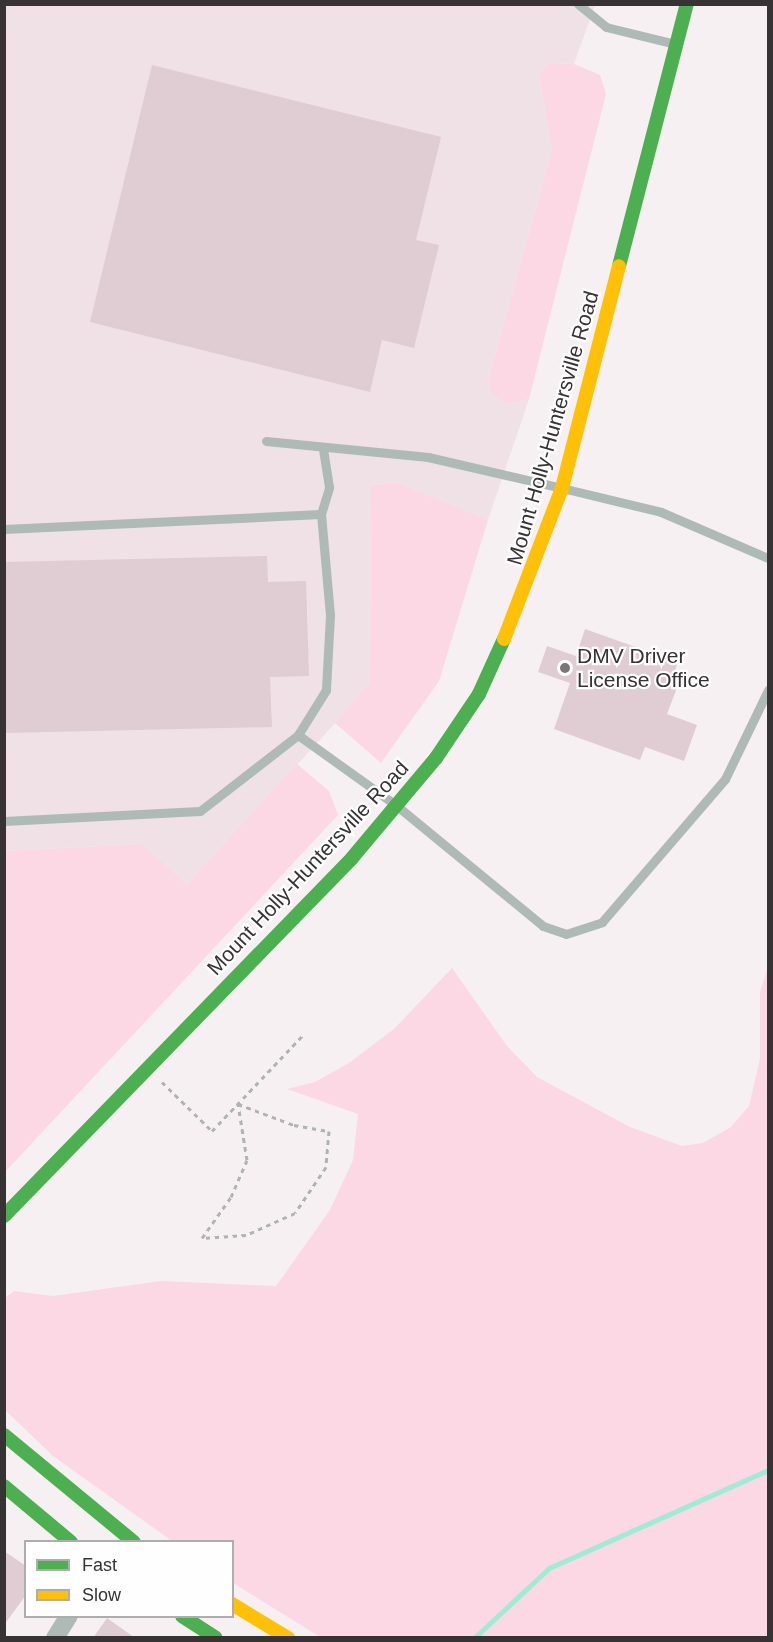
<!DOCTYPE html>
<html>
<head>
<meta charset="utf-8">
<style>
  body { margin:0 }
  #map { position:relative; width:773px; height:1642px; overflow:hidden; background:#f7f0f2; font-family:Helvetica,sans-serif }
  div>[style] { position:absolute }
  .built>* { inset:0; background:#efe1e5 }
  .green>* { inset:0; background:#fbd8e3 }
  .stream>* { height:5px; margin:-2.5px; padding:0 2.5px; transform-origin:2.5px; border-radius:2.5px; background:#9eecd5 }
  .building>* { inset:0; background:#e0ccd3 }
  .path>* { height:3px; margin-top:-1.5px; transform-origin:0; background:repeating-linear-gradient(90deg,#afb4b2 0 4.5px,transparent 0 9px) }
  .lane>* { height:9px; margin:-4.5px; padding:0 4.5px; transform-origin:4.5px; border-radius:4.5px; background:#aebab6 }
  .street>* { height:18px; margin:-9px; padding:0 9px; transform-origin:9px; border-radius:9px; background:#aebab6 }
  .fast>* { height:14px; margin:-7px; padding:0 7px; transform-origin:7px; border-radius:7px; background:#4caf50 }
  .slow>* { height:14px; margin:-7px; padding:0 7px; transform-origin:7px; border-radius:7px; background:#ffc107 }
  .dots>* { width:16px; height:16px; translate:-50% -50%; box-sizing:border-box; border:3px solid #fefefe; border-radius:50% }
  span { translate:-50% -50%; white-space:nowrap; text-align:center; line-height:1.15; -webkit-text-stroke:4.5px #fefefe; paint-order:stroke }
  .street-label { font-size:21px; color:#373334 }
  .poi-label { font-size:21px; color:#373334 }
  .left { translate:0 -50%; text-align:left }
  .frame { position:absolute; inset:0; border:6px solid #373334; pointer-events:none }
  .legend { position:absolute; left:24px; top:1540px; width:210px; height:78px; box-sizing:border-box; background:#fefefe; border:2px solid #aeadad; margin:0; padding:8px 10px; list-style:none; font-size:18px; color:#373334 }
  .legend li { display:flex; align-items:center; gap:12px; height:30px }
  .legend b { width:30px; border:2px solid #aeadad }
</style>
</head>
<body>
<div id="map">
  <div class="built">
    <div style="clip-path:polygon(595px 5px,574px 64px,550px 63px,539px 75px,552px 150px,488px 381px,510px 403px,529px 399px,488px 520px,399px 483px,371px 485px,370px 685px,187px 885px,141px 844px,5px 851px,5px 6px)"></div>
  </div>
  <div class="green">
    <div style="clip-path:polygon(550px 63px,574px 64px,600px 75px,606px 94px,529px 399px,510px 403px,494px 396px,488px 381px,552px 150px,539px 75px)"></div>
    <div style="clip-path:polygon(399px 483px,488px 520px,439px 681px,381px 763px,335px 723px,370px 684px,371px 485px)"></div>
    <div style="clip-path:polygon(297px 764px,329px 791px,338px 815px,5px 1172px,5px 851px,142px 844px,187px 885px)"></div>
    <div style="clip-path:polygon(768px 967px,768px 1637px,320px 1637px,233px 1583px,232px 1542px,172px 1541px,53px 1456px,5px 1410px,5px 1298px,14px 1291px,53px 1296px,161px 1281px,276px 1286px,330px 1210px,353px 1160px,358px 1114px,287px 1089px,315px 1082px,349px 1063px,394px 1029px,452px 968px,507px 1046px,537px 1077px,630px 1127px,682px 1146px,703px 1143px,731px 1127px,749px 1106px,760px 1059px,760px 992px)"></div>
  </div>
  <div class="stream">
    <div style="left:474px;top:1638px;width:103px;rotate:-43deg"></div>
    <div style="left:549px;top:1568px;width:240px;rotate:-24.1deg"></div>
  </div>
  <div class="building">
    <div style="clip-path:polygon(152px 65px,441px 137px,416px 240px,439px 245px,414px 348px,382px 340px,370px 392px,90px 322px)"></div>
    <div style="clip-path:polygon(267px 556px,268px 582px,306px 581px,309px 676px,270px 677px,272px 727px,4px 733px,4px 562px)"></div>
    <div style="clip-path:polygon(585px 629px,678px 662px,671px 682px,678px 685px,667px 714px,697px 725px,684px 761px,645px 747px,640px 760px,554px 729px,570px 683px,538px 672px,547px 646px,576px 656px)"></div>
    <div style="clip-path:polygon(4px 1551px,26px 1566px,26px 1595px,4px 1625px)"></div>
    <div style="clip-path:polygon(107px 1618px,135px 1638px,93px 1638px)"></div>
  </div>
  <div class="path">
    <div style="left:162px;top:1082px;width:70px;rotate:44.4deg"></div>
    <div style="left:212px;top:1131px;width:135px;rotate:-46.5deg"></div>
    <div style="left:238px;top:1104px;width:60px;rotate:20.6deg"></div>
    <div style="left:294px;top:1125px;width:36px;rotate:10deg"></div>
    <div style="left:329px;top:1131px;width:36px;rotate:95deg"></div>
    <div style="left:326px;top:1167px;width:55px;rotate:124deg"></div>
    <div style="left:295px;top:1213px;width:54px;rotate:155.8deg"></div>
    <div style="left:246px;top:1235px;width:44px;rotate:176.1deg"></div>
    <div style="left:202px;top:1238px;width:50px;rotate:-54.7deg"></div>
    <div style="left:231px;top:1197px;width:40px;rotate:-66.6deg"></div>
    <div style="left:247px;top:1160px;width:57px;rotate:-99.1deg"></div>
  </div>
  <div class="lane">
    <div style="left:578px;top:4px;width:36px;rotate:39deg"></div>
    <div style="left:606px;top:27px;width:72px;rotate:13.7deg"></div>
    <div style="left:266px;top:441px;width:163px;rotate:5.6deg"></div>
    <div style="left:428px;top:457px;width:138px;rotate:13deg"></div>
    <div style="left:562px;top:488px;width:102px;rotate:13.6deg"></div>
    <div style="left:661px;top:512px;width:116px;rotate:23.3deg"></div>
    <div style="left:321px;top:514px;width:28px;rotate:-73deg"></div>
    <div style="left:329px;top:487px;width:39px;rotate:-99deg"></div>
    <div style="left:4px;top:529px;width:317px;rotate:-2.7deg"></div>
    <div style="left:321px;top:514px;width:101px;rotate:84.9deg"></div>
    <div style="left:330px;top:615px;width:75px;rotate:93.1deg"></div>
    <div style="left:326px;top:690px;width:53px;rotate:121.9deg"></div>
    <div style="left:298px;top:735px;width:122px;rotate:35.6deg"></div>
    <div style="left:397px;top:806px;width:189px;rotate:39.4deg"></div>
    <div style="left:543px;top:926px;width:24px;rotate:19deg"></div>
    <div style="left:566px;top:934px;width:38px;rotate:-18deg"></div>
    <div style="left:602px;top:922px;width:189px;rotate:-49.3deg"></div>
    <div style="left:725px;top:779px;width:99px;rotate:-64.2deg"></div>
    <div style="left:4px;top:821px;width:196px;rotate:-2.9deg"></div>
    <div style="left:200px;top:811px;width:124px;rotate:-37.8deg"></div>
  </div>
  <div class="street">
    <div style="left:55px;top:1638px;width:26px;rotate:-58deg"></div>
  </div>
  <div class="fast">
    <div style="left:619px;top:266px;width:271px;rotate:-75.5deg"></div>
    <div style="left:4px;top:1216px;width:499px;rotate:-45.8deg"></div>
    <div style="left:352px;top:858px;width:131px;rotate:-50deg"></div>
    <div style="left:436px;top:758px;width:77px;rotate:-56.1deg"></div>
    <div style="left:479px;top:694px;width:60px;rotate:-65.6deg"></div>
    <div style="left:4px;top:1435px;width:168px;rotate:39.5deg"></div>
    <div style="left:4px;top:1486px;width:87px;rotate:39.9deg"></div>
    <div style="left:182px;top:1616px;width:40px;rotate:32.9deg"></div>
  </div>
  <div class="slow">
    <div style="left:504px;top:639px;width:162px;rotate:-69deg"></div>
    <div style="left:562px;top:488px;width:229px;rotate:-75.6deg"></div>
    <div style="left:232px;top:1604px;width:66px;rotate:31.3deg"></div>
  </div>
  <div class="dots">
    <div style="left:565px;top:668px;background:#7a7576"></div>
  </div>
  <div class="street-label">
    <span style="left:553px;top:428px;rotate:-74deg">Mount Holly-Huntersville Road</span>
    <span style="left:308px;top:868px;rotate:-47deg">Mount Holly-Huntersville Road</span>
  </div>
  <div class="poi-label">
    <span class="left" style="left:577px;top:668px">DMV Driver<br>License Office</span>
  </div>
  <div class="frame"></div>
  <ul class="legend">
  <li><b style="height:8px;background:#4caf50"></b>Fast</li>
  <li><b style="height:8px;background:#ffc107"></b>Slow</li>
  </ul>
</div>
</body>
</html>
